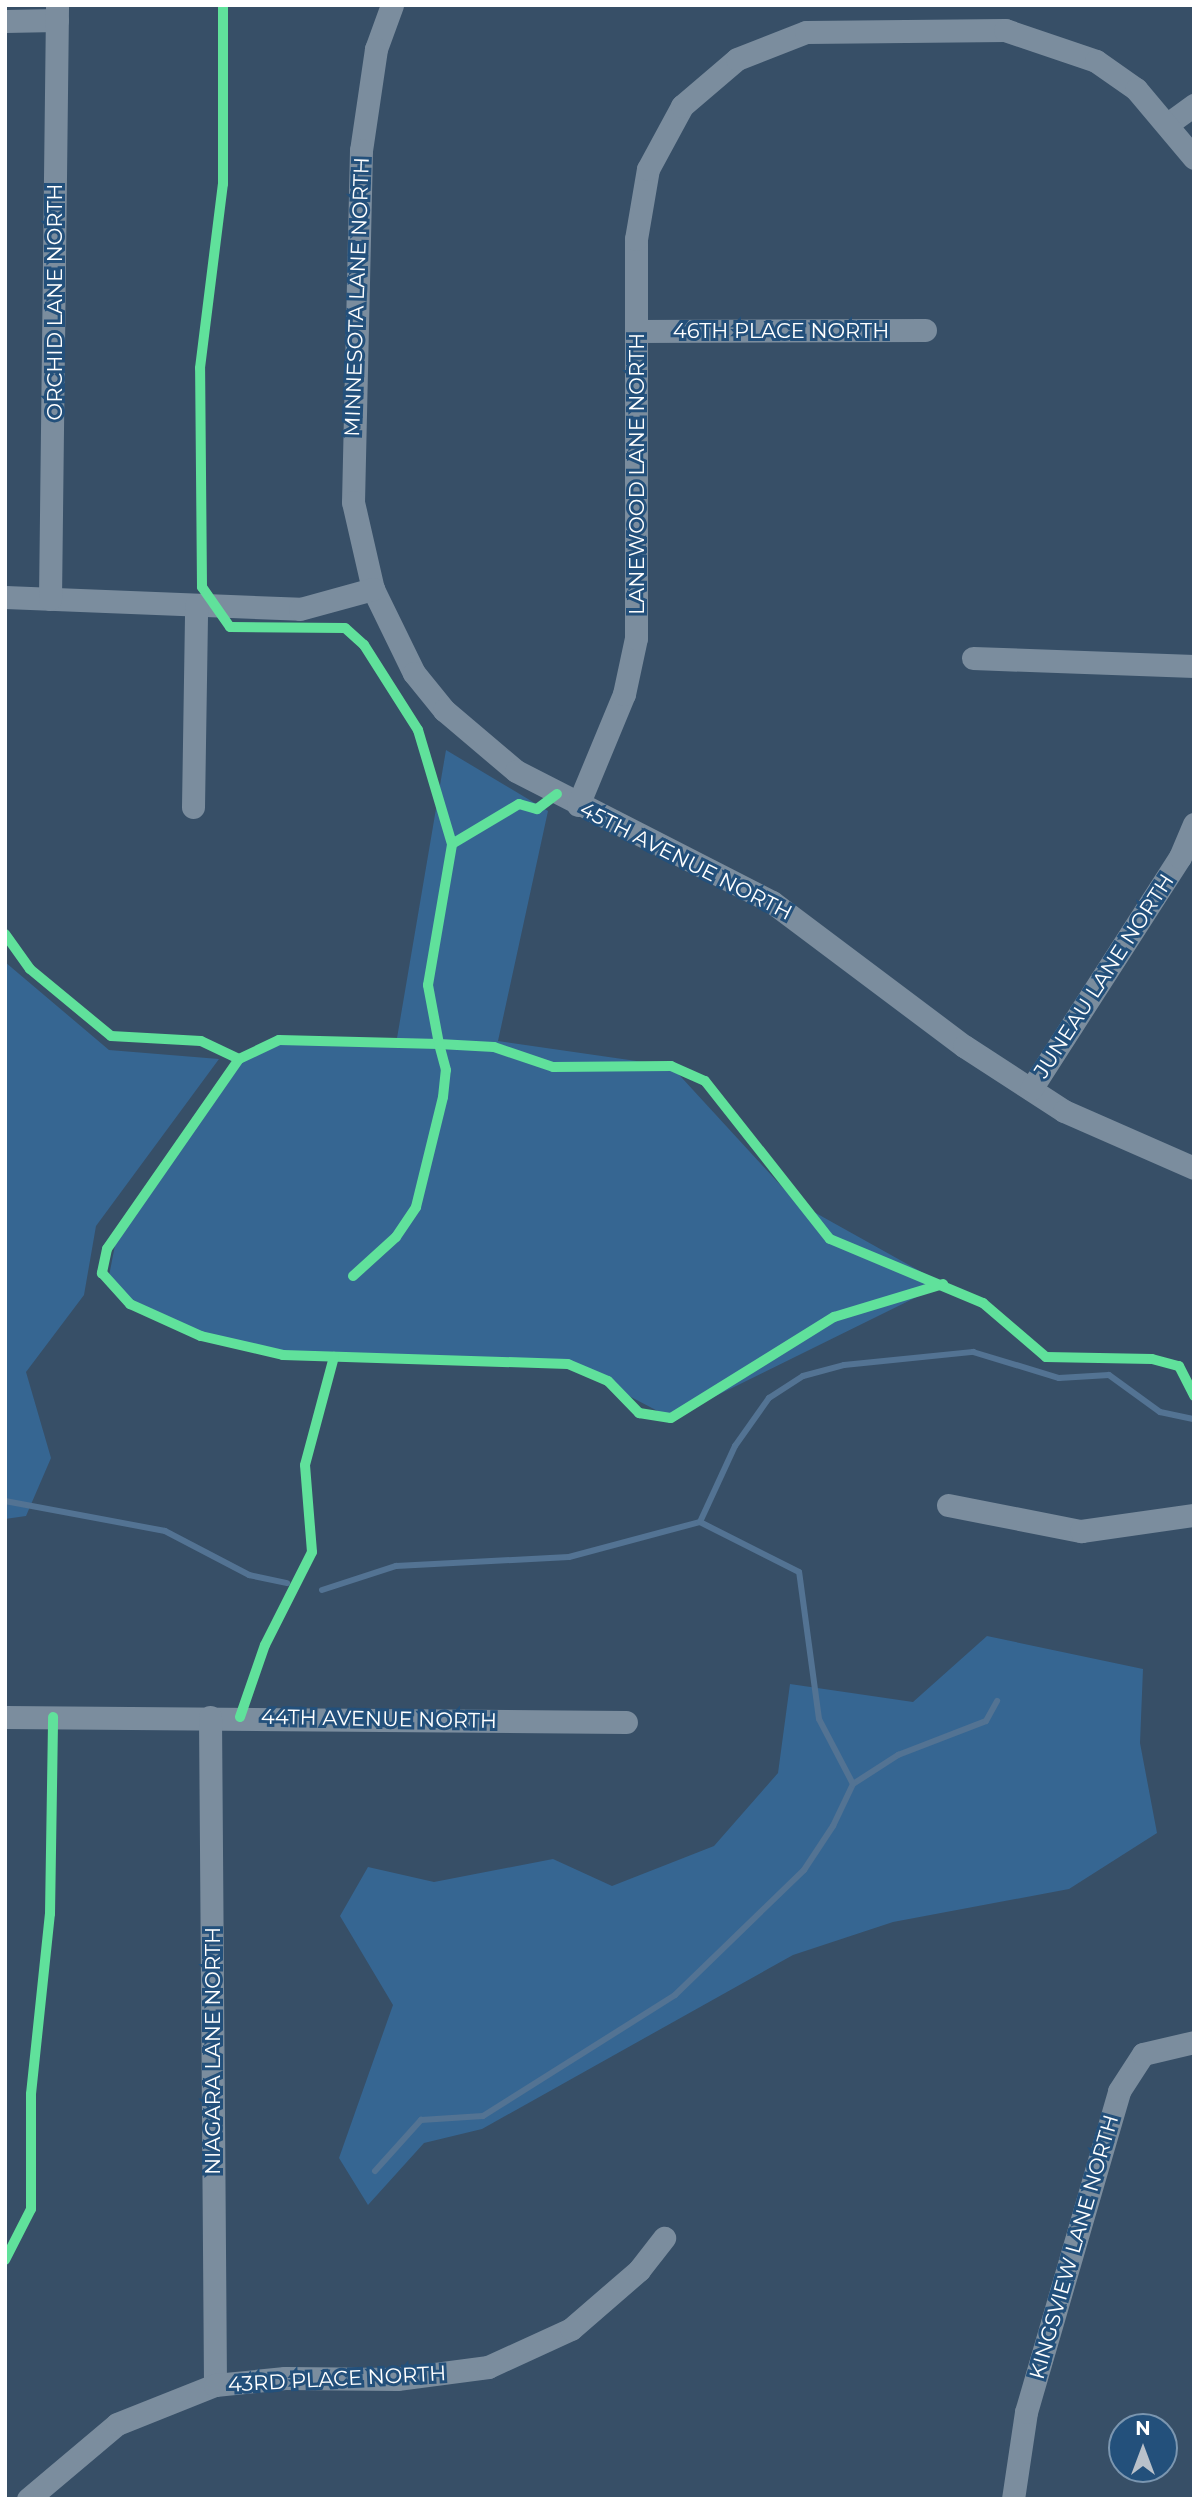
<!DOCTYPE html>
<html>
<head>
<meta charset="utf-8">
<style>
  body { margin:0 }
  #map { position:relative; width:1199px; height:2504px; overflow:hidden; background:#374f67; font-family:Montserrat,sans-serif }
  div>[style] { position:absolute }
  .green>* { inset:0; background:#366692 }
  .stream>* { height:6px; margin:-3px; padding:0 3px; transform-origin:3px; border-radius:3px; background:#537393 }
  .street>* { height:23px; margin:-11.5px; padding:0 11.5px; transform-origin:11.5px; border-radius:11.5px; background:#7b8d9e }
  .cycleway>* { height:10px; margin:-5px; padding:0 5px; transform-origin:5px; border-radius:5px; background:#60e19b }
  span { translate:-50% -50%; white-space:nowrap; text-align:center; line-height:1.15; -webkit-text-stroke:6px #23507b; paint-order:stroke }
  .street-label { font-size:21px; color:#fff }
  .frame { position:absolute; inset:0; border:7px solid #fff; pointer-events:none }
  .north { position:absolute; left:1108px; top:2413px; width:70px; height:70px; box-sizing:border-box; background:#23507b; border:2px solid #7b96b0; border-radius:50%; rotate:0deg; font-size:19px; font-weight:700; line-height:28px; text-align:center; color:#fff }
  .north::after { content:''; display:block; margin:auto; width:24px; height:32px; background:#b9c1ca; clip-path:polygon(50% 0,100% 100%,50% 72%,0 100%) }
</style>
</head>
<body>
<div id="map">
  <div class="green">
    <div style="clip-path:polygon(446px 750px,548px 811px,498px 1041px,671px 1066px,796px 1202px,943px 1284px,671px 1418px,568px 1364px,283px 1352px,187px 1329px,107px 1286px,119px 1225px,239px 1059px,279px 1040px,396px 1044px)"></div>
    <div style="clip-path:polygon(5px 962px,109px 1050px,219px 1059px,96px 1226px,84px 1295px,26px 1372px,51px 1458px,26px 1516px,5px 1519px)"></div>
    <div style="clip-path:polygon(987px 1636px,1143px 1669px,1140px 1743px,1157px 1833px,1069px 1889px,893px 1922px,793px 1955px,482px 2129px,424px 2143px,368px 2205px,339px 2158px,393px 2005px,340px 1916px,368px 1867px,434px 1882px,553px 1859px,612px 1886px,714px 1846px,778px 1773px,790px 1684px,913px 1702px)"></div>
  </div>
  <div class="stream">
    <div style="left:5px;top:1501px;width:163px;rotate:10.6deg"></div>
    <div style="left:165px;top:1531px;width:95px;rotate:27.6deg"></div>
    <div style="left:249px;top:1575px;width:39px;rotate:12deg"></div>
    <div style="left:322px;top:1590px;width:78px;rotate:-18deg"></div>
    <div style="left:396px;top:1566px;width:173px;rotate:-3deg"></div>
    <div style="left:569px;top:1557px;width:136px;rotate:-15deg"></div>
    <div style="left:700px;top:1522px;width:84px;rotate:-65.3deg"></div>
    <div style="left:735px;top:1446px;width:59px;rotate:-54.7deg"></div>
    <div style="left:769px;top:1398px;width:40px;rotate:-32.9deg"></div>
    <div style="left:803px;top:1376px;width:42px;rotate:-15deg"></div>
    <div style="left:844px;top:1365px;width:130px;rotate:-5.8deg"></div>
    <div style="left:973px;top:1352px;width:90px;rotate:16.8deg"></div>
    <div style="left:1059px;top:1378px;width:50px;rotate:-3.4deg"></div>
    <div style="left:1109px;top:1375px;width:63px;rotate:36deg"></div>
    <div style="left:1160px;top:1412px;width:35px;rotate:12deg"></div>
    <div style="left:853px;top:1784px;width:54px;rotate:-32.8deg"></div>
    <div style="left:898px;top:1755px;width:94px;rotate:-21.1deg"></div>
    <div style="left:986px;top:1721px;width:23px;rotate:-61deg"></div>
    <div style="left:375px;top:2171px;width:69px;rotate:-48deg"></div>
    <div style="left:421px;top:2120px;width:62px;rotate:-3.7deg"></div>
    <div style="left:483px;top:2116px;width:227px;rotate:-32.2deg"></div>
    <div style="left:675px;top:1995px;width:180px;rotate:-44.1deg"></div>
    <div style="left:804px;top:1870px;width:53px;rotate:-56.6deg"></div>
    <div style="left:833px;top:1826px;width:47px;rotate:-64.5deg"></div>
    <div style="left:853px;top:1784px;width:73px;rotate:-117.6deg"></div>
    <div style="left:819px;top:1719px;width:148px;rotate:-97.7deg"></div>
    <div style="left:799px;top:1572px;width:111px;rotate:-153.2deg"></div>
  </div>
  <div class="street">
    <div style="left:392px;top:5px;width:47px;rotate:110deg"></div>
    <div style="left:376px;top:49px;width:102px;rotate:98.4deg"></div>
    <div style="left:361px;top:150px;width:352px;rotate:91.3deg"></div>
    <div style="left:353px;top:502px;width:89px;rotate:77.1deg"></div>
    <div style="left:373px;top:589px;width:93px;rotate:64deg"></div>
    <div style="left:414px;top:673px;width:48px;rotate:51deg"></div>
    <div style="left:444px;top:710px;width:94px;rotate:40.3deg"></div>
    <div style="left:516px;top:771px;width:288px;rotate:27.1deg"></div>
    <div style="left:772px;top:902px;width:240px;rotate:36.9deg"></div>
    <div style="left:964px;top:1046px;width:119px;rotate:33deg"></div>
    <div style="left:1064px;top:1111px;width:142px;rotate:23.7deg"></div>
    <div style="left:5px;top:21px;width:52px;rotate:-1.1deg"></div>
    <div style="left:1169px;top:123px;width:31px;rotate:-36deg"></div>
    <div style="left:638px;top:331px;width:287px;rotate:-0.2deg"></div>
    <div style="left:5px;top:597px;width:295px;rotate:2.3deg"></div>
    <div style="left:300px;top:609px;width:76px;rotate:-15.3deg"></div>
    <div style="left:50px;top:599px;width:594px;rotate:-89.32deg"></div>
    <div style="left:973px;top:658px;width:221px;rotate:2.1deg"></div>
    <div style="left:578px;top:805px;width:120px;rotate:-67.5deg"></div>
    <div style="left:624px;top:694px;width:57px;rotate:-77.9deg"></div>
    <div style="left:636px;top:638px;width:399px;rotate:-90deg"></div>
    <div style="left:636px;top:239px;width:71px;rotate:-80.3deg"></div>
    <div style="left:648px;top:169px;width:72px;rotate:-61.6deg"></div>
    <div style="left:682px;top:106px;width:72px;rotate:-40.5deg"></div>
    <div style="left:737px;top:59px;width:74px;rotate:-21.4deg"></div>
    <div style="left:806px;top:32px;width:199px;rotate:-0.6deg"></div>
    <div style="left:1005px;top:30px;width:96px;rotate:18.8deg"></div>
    <div style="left:1096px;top:61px;width:49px;rotate:35deg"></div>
    <div style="left:1136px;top:89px;width:90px;rotate:50deg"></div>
    <div style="left:193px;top:807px;width:201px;rotate:-89.1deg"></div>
    <div style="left:1031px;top:1089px;width:276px;rotate:-57.3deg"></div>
    <div style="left:1180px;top:857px;width:36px;rotate:-67deg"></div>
    <div style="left:948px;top:1505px;width:136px;rotate:11.1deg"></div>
    <div style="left:1081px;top:1531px;width:114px;rotate:-8.1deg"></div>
    <div style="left:5px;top:1717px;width:621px;rotate:0.46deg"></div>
    <div style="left:210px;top:1717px;width:668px;rotate:89.57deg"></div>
    <div style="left:28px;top:2499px;width:116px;rotate:-40.1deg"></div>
    <div style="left:117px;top:2424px;width:105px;rotate:-21.7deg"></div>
    <div style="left:215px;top:2385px;width:70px;rotate:-5.7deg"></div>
    <div style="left:285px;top:2378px;width:112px;rotate:0.5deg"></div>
    <div style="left:397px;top:2379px;width:92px;rotate:-7.5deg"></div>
    <div style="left:488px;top:2367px;width:91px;rotate:-24.6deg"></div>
    <div style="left:571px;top:2329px;width:90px;rotate:-40.9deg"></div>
    <div style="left:639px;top:2270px;width:41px;rotate:-52deg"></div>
    <div style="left:1013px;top:2499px;width:88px;rotate:-81.5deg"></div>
    <div style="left:1026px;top:2412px;width:334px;rotate:-73.8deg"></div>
    <div style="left:1119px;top:2091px;width:44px;rotate:-57deg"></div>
    <div style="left:1143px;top:2054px;width:52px;rotate:-13.2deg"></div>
  </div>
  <div class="cycleway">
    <div style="left:452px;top:844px;width:78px;rotate:-30.8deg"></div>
    <div style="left:519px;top:804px;width:19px;rotate:16deg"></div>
    <div style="left:537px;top:809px;width:25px;rotate:-37deg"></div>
    <div style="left:5px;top:934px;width:43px;rotate:54.5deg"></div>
    <div style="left:30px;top:969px;width:105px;rotate:39.6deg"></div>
    <div style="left:111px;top:1036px;width:90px;rotate:3.2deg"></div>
    <div style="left:201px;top:1041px;width:42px;rotate:25.3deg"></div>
    <div style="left:239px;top:1059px;width:44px;rotate:-25.4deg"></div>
    <div style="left:279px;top:1040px;width:160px;rotate:1.4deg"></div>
    <div style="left:439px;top:1044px;width:60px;rotate:-100.6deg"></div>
    <div style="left:428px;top:985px;width:143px;rotate:-80.3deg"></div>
    <div style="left:452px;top:844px;width:119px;rotate:-106.6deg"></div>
    <div style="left:418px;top:730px;width:101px;rotate:-122.4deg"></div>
    <div style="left:364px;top:645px;width:25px;rotate:-138deg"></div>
    <div style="left:345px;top:628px;width:115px;rotate:-179.5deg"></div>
    <div style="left:230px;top:627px;width:49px;rotate:-125deg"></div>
    <div style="left:202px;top:587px;width:219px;rotate:-90.5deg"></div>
    <div style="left:200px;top:368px;width:185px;rotate:-82.9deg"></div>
    <div style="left:223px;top:184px;width:179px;rotate:-90deg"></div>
    <div style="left:239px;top:1059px;width:231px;rotate:124.8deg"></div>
    <div style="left:107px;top:1249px;width:25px;rotate:102deg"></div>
    <div style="left:102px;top:1273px;width:42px;rotate:47.9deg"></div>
    <div style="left:130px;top:1304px;width:78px;rotate:24.3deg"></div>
    <div style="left:201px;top:1336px;width:84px;rotate:13deg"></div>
    <div style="left:283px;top:1355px;width:285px;rotate:1.8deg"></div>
    <div style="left:568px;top:1364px;width:43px;rotate:23deg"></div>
    <div style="left:608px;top:1381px;width:45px;rotate:45.9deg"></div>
    <div style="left:639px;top:1413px;width:32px;rotate:9deg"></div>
    <div style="left:671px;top:1418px;width:192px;rotate:-31.8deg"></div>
    <div style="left:834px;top:1317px;width:114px;rotate:-16.8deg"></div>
    <div style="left:353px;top:1276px;width:58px;rotate:-42.2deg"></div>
    <div style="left:396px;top:1237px;width:36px;rotate:-56deg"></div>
    <div style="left:416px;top:1207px;width:113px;rotate:-76.2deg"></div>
    <div style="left:443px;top:1097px;width:27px;rotate:-84deg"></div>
    <div style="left:446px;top:1070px;width:27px;rotate:-105deg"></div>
    <div style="left:439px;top:1044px;width:55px;rotate:3.1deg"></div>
    <div style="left:494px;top:1047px;width:62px;rotate:18.7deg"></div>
    <div style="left:553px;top:1067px;width:118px;rotate:-0.5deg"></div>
    <div style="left:671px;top:1066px;width:37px;rotate:24deg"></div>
    <div style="left:705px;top:1081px;width:201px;rotate:51.7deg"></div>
    <div style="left:830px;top:1239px;width:166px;rotate:22.7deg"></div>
    <div style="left:983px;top:1303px;width:83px;rotate:40.6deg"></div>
    <div style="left:1046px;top:1357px;width:106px;rotate:1.1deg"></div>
    <div style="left:1152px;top:1359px;width:28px;rotate:15deg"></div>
    <div style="left:1179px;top:1366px;width:34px;rotate:63deg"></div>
    <div style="left:240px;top:1717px;width:76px;rotate:-70.9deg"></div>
    <div style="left:265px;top:1645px;width:104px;rotate:-63.2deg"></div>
    <div style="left:312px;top:1552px;width:87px;rotate:-94.6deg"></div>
    <div style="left:305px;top:1465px;width:112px;rotate:-75deg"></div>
    <div style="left:5px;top:2260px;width:57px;rotate:-63deg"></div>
    <div style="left:31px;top:2209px;width:115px;rotate:-90deg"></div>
    <div style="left:31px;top:2094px;width:181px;rotate:-84deg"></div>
    <div style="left:50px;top:1914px;width:197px;rotate:-89.1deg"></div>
  </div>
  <div class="street-label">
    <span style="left:357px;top:297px;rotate:-88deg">MINNESOTA LANE NORTH</span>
    <span style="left:55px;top:302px;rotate:-90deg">ORCHID LANE NORTH</span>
    <span style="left:781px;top:331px">46TH PLACE NORTH</span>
    <span style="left:637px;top:474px;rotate:-90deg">LANEWOOD LANE NORTH</span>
    <span style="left:686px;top:861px;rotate:27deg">45TH AVENUE NORTH</span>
    <span style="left:1104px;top:976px;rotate:-57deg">JUNEAU LANE NORTH</span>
    <span style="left:379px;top:1719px;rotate:1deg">44TH AVENUE NORTH</span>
    <span style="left:213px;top:2051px;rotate:-90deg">NIAGARA LANE NORTH</span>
    <span style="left:1074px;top:2247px;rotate:-74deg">KINGSVIEW LANE NORTH</span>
    <span style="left:337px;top:2379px;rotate:-3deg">43RD PLACE NORTH</span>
  </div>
  <div class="frame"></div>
  <div class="north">N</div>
</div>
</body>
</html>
